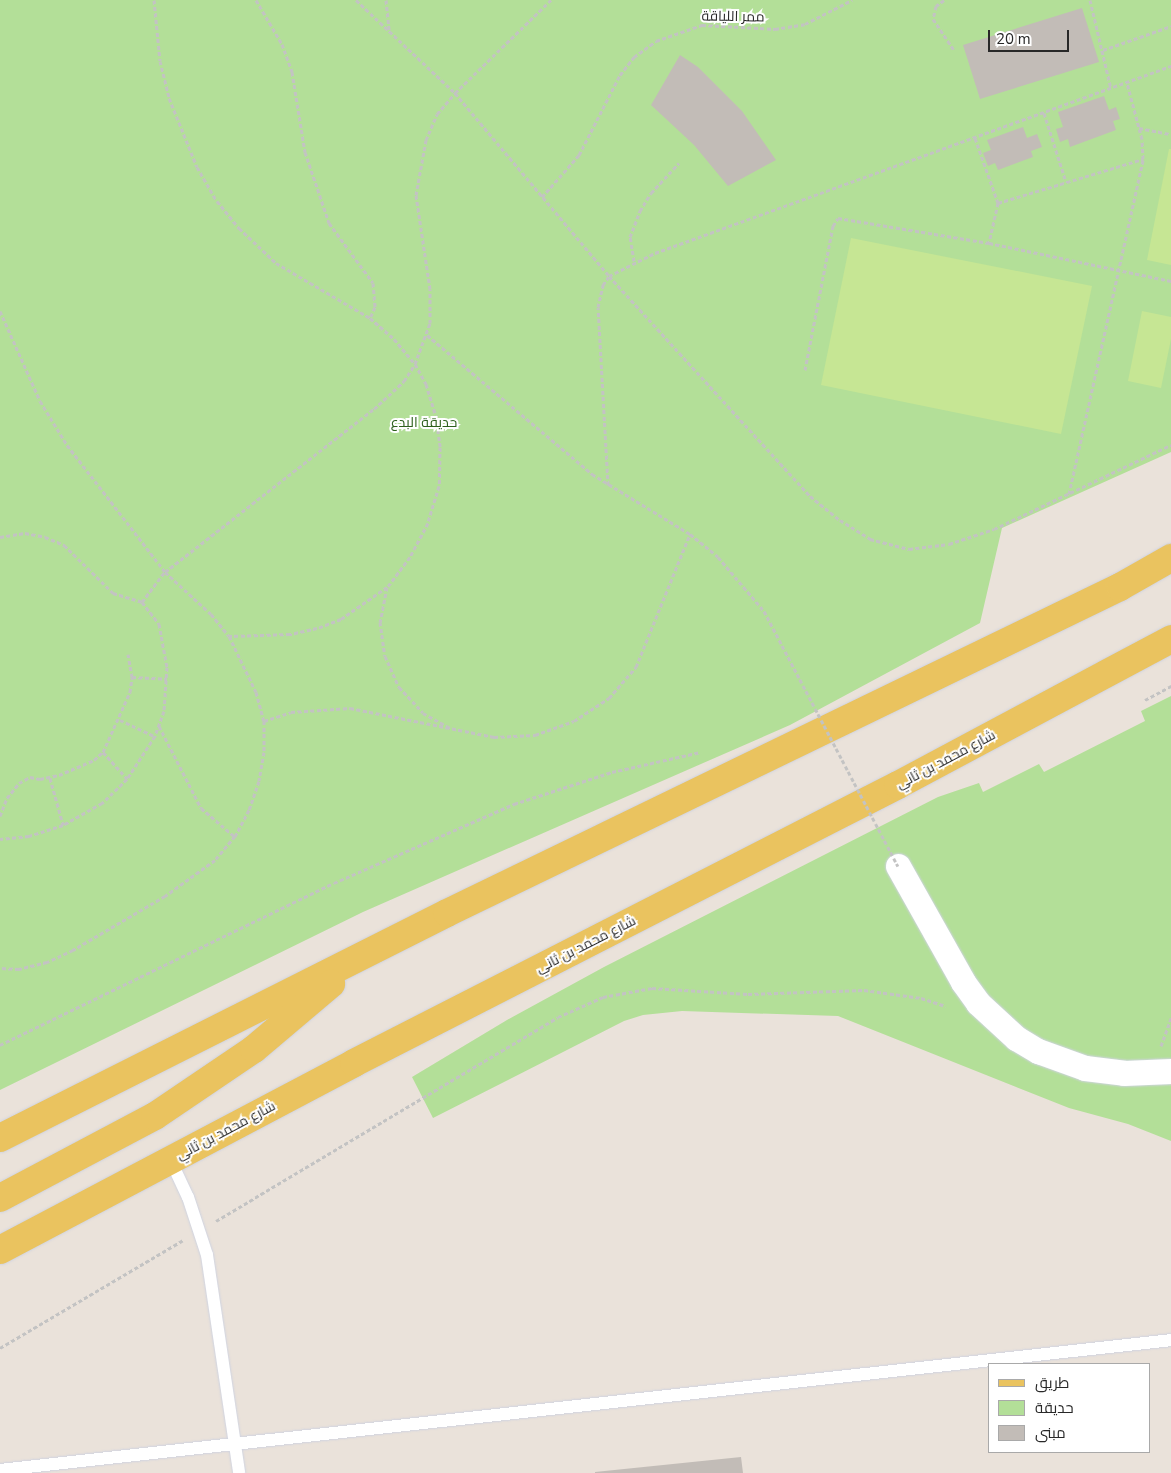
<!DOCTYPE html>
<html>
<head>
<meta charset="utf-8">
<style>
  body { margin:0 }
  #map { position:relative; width:1171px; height:1473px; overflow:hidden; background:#eae2da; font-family:"Nunito Sans",Cairo,sans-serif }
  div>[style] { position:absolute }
  .green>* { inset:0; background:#b3df98 }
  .pitch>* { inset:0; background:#c6e694 }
  .building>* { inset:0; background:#c2bcb7 }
  .path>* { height:3px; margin-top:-1.5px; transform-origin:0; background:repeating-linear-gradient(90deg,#c3c3c3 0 4px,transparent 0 6.5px) }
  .roads { filter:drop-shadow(0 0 1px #cfd3e0) drop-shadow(0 0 1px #cfd3e0) }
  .lane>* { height:12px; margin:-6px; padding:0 6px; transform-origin:6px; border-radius:6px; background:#fff }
  .street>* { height:25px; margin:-12.5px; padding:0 12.5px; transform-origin:12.5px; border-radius:12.5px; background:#fff }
  .primary>* { height:28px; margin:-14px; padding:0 14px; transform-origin:14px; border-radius:14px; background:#eac35f }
  .path-bridge>* { height:3px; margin-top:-1.5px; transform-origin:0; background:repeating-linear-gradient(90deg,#c3c3c3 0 4px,transparent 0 6.5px) }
  span { translate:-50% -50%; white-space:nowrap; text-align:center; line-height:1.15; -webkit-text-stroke:4px #fff; paint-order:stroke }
  .street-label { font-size:14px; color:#282828 }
  .park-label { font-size:14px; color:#2d601c }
  .legend { position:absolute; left:988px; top:1363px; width:162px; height:90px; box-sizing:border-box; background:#fff; border:1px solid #a9a9a9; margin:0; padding:6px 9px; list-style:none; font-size:15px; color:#282828 }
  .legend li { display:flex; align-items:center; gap:10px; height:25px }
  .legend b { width:25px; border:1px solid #a9a9a9 }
  .scale { position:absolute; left:988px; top:30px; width:81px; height:22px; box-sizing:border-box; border:2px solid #282828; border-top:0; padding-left:6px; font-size:15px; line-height:18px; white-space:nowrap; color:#282828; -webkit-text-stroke:4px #fff; paint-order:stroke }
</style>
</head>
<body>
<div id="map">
  <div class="green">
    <div style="clip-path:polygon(0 0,1171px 0,1171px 452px,1002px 528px,980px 623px,790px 725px,363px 912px,0 1090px)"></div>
    <div style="clip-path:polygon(1171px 696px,1171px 1141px,1128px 1124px,1069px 1108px,838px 1016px,682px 1011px,643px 1015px,624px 1021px,433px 1118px,412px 1077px,507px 1020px,604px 967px,938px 797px,979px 783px,983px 792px,1039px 764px,1044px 772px,1145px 721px,1141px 711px)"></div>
  </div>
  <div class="pitch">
    <div style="clip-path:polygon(1169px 149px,1171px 149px,1171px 265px,1147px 260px)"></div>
    <div style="clip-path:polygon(851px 238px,1092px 286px,1061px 434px,821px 385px)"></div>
    <div style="clip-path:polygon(1142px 311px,1171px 317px,1171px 339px,1161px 388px,1128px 381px)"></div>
  </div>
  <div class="building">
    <div style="clip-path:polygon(1082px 8px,1099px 62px,980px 99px,963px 45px)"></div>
    <div style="clip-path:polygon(680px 55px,698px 67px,742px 111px,776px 160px,728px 186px,694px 145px,651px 105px)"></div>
    <div style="clip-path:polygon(1104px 96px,1109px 110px,1116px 107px,1120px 119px,1113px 121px,1116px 130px,1070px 147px,1068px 139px,1060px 142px,1056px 129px,1063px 127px,1058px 112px)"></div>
    <div style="clip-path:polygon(1023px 127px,1027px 138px,1037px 134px,1042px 147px,1031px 151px,1033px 157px,998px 170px,995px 163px,988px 166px,983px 153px,991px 150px,987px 140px)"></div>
    <div style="clip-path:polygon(741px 1457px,743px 1473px,595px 1473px,595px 1472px)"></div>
  </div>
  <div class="path">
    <div style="left:154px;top:0;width:61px;rotate:84.4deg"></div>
    <div style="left:160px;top:61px;width:38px;rotate:76deg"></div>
    <div style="left:169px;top:98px;width:74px;rotate:67.9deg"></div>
    <div style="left:197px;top:167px;width:39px;rotate:60deg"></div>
    <div style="left:217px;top:201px;width:35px;rotate:51deg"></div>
    <div style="left:239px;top:228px;width:51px;rotate:43.4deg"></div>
    <div style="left:276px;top:263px;width:109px;rotate:30.3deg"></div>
    <div style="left:370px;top:318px;width:32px;rotate:41deg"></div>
    <div style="left:394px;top:339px;width:33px;rotate:50deg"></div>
    <div style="left:415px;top:364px;width:23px;rotate:61deg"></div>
    <div style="left:426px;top:384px;width:34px;rotate:73deg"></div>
    <div style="left:436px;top:417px;width:30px;rotate:82deg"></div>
    <div style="left:440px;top:447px;width:39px;rotate:91deg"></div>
    <div style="left:439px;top:486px;width:39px;rotate:107deg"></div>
    <div style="left:428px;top:523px;width:38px;rotate:118deg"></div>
    <div style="left:410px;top:557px;width:38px;rotate:127deg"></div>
    <div style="left:387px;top:587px;width:56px;rotate:145.2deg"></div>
    <div style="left:341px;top:619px;width:26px;rotate:159deg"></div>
    <div style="left:317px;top:628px;width:28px;rotate:167deg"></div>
    <div style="left:290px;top:634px;width:61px;rotate:178.1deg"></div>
    <div style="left:256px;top:0;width:51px;rotate:59.4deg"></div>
    <div style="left:282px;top:44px;width:30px;rotate:70deg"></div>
    <div style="left:292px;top:72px;width:81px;rotate:80.8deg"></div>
    <div style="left:305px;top:152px;width:75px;rotate:71.3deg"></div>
    <div style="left:329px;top:223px;width:74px;rotate:53.7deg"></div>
    <div style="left:373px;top:283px;width:24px;rotate:85deg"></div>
    <div style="left:375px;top:307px;width:12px;rotate:114deg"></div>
    <div style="left:356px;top:0;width:136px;rotate:43.2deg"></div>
    <div style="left:455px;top:93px;width:239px;rotate:49.9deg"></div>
    <div style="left:609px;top:276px;width:298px;rotate:47.6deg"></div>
    <div style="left:810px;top:496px;width:38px;rotate:39deg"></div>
    <div style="left:840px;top:520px;width:36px;rotate:32deg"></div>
    <div style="left:870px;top:539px;width:40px;rotate:14.4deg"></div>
    <div style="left:909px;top:549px;width:40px;rotate:-7.1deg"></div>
    <div style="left:949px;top:544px;width:47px;rotate:-18.4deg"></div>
    <div style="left:994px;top:529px;width:196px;rotate:-25.4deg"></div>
    <div style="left:386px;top:0;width:30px;rotate:84deg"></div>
    <div style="left:944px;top:0;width:10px;rotate:143deg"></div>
    <div style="left:936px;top:6px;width:13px;rotate:103deg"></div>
    <div style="left:933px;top:19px;width:37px;rotate:56deg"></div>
    <div style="left:1090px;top:0;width:91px;rotate:76.7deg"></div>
    <div style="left:1103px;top:50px;width:72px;rotate:-19.4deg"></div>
    <div style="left:1044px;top:113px;width:72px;rotate:72.3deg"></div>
    <div style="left:1139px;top:128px;width:33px;rotate:11deg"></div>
    <div style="left:975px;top:138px;width:69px;rotate:70.5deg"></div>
    <div style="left:998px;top:203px;width:41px;rotate:102.7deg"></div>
    <div style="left:542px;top:197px;width:56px;rotate:-48.6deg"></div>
    <div style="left:579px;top:155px;width:90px;rotate:-62.9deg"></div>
    <div style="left:620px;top:75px;width:23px;rotate:-52deg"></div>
    <div style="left:634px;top:57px;width:27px;rotate:-36deg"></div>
    <div style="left:656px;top:41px;width:49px;rotate:-19.2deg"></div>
    <div style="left:702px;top:25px;width:73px;rotate:3.1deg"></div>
    <div style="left:775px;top:29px;width:30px;rotate:-9deg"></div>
    <div style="left:805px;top:24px;width:53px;rotate:-27.1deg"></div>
    <div style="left:998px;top:203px;width:152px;rotate:-16.9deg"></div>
    <div style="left:634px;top:261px;width:24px;rotate:-99deg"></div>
    <div style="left:630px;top:237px;width:28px;rotate:-69deg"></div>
    <div style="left:640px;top:211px;width:21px;rotate:-59deg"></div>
    <div style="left:651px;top:193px;width:41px;rotate:-47deg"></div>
    <div style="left:0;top:311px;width:98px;rotate:66deg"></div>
    <div style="left:40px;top:401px;width:52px;rotate:58.5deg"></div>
    <div style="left:67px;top:445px;width:160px;rotate:52.3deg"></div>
    <div style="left:165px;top:572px;width:62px;rotate:42.4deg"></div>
    <div style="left:211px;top:614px;width:28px;rotate:51deg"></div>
    <div style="left:229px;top:636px;width:62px;rotate:64.3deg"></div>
    <div style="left:256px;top:692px;width:30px;rotate:75deg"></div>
    <div style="left:264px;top:721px;width:31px;rotate:90deg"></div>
    <div style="left:264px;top:752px;width:29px;rotate:100deg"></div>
    <div style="left:259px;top:781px;width:31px;rotate:109deg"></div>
    <div style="left:249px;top:810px;width:30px;rotate:118deg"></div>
    <div style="left:235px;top:836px;width:31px;rotate:130deg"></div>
    <div style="left:215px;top:860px;width:62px;rotate:144.2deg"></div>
    <div style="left:165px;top:896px;width:107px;rotate:149.6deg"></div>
    <div style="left:73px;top:950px;width:29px;rotate:155deg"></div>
    <div style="left:47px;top:962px;width:29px;rotate:166deg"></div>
    <div style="left:19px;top:969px;width:19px;rotate:-177deg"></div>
    <div style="left:427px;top:335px;width:216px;rotate:40.1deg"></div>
    <div style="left:592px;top:474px;width:115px;rotate:31.5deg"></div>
    <div style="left:690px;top:534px;width:36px;rotate:39deg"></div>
    <div style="left:718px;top:557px;width:71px;rotate:49.6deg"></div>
    <div style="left:764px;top:611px;width:71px;rotate:62.4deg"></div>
    <div style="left:805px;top:370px;width:147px;rotate:-79deg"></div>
    <div style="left:833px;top:226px;width:9px;rotate:-58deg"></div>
    <div style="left:838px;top:218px;width:153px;rotate:9.4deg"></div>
    <div style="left:989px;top:243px;width:186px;rotate:11.8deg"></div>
    <div style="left:608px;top:485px;width:178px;rotate:-93.2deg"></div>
    <div style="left:598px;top:307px;width:23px;rotate:-77deg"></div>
    <div style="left:603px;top:285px;width:11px;rotate:-56deg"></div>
    <div style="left:609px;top:276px;width:51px;rotate:-26.6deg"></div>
    <div style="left:655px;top:253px;width:549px;rotate:-19.92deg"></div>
    <div style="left:1069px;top:494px;width:343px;rotate:-77.5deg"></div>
    <div style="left:1143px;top:159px;width:20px;rotate:-93deg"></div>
    <div style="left:1142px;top:139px;width:58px;rotate:-105deg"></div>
    <div style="left:0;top:537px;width:25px;rotate:-9deg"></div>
    <div style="left:25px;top:533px;width:20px;rotate:11deg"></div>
    <div style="left:45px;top:537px;width:21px;rotate:23deg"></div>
    <div style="left:64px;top:545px;width:69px;rotate:44.4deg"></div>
    <div style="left:113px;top:593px;width:30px;rotate:17deg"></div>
    <div style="left:142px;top:602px;width:28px;rotate:52deg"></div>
    <div style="left:159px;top:624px;width:44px;rotate:79.5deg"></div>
    <div style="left:167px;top:667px;width:44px;rotate:93.9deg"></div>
    <div style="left:164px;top:711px;width:27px;rotate:110deg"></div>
    <div style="left:155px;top:736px;width:51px;rotate:123.1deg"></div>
    <div style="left:127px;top:779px;width:35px;rotate:136deg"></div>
    <div style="left:102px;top:803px;width:45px;rotate:150.6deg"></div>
    <div style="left:63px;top:825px;width:36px;rotate:162deg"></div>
    <div style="left:29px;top:836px;width:29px;rotate:174deg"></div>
    <div style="left:387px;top:587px;width:36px;rotate:101deg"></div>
    <div style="left:380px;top:622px;width:34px;rotate:82deg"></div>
    <div style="left:385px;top:656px;width:34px;rotate:66deg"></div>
    <div style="left:399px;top:687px;width:35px;rotate:47deg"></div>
    <div style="left:423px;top:713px;width:31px;rotate:29deg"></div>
    <div style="left:142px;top:602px;width:38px;rotate:-53deg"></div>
    <div style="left:165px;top:572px;width:265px;rotate:-38deg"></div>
    <div style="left:374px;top:409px;width:41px;rotate:-43deg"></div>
    <div style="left:404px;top:381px;width:20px;rotate:-57deg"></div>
    <div style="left:415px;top:364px;width:44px;rotate:-69.9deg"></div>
    <div style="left:430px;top:323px;width:34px;rotate:-90deg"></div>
    <div style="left:430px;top:289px;width:95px;rotate:-98.5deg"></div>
    <div style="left:416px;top:195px;width:56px;rotate:-79.7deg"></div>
    <div style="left:426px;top:140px;width:28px;rotate:-67deg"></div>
    <div style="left:437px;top:114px;width:28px;rotate:-49deg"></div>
    <div style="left:455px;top:93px;width:134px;rotate:-44.1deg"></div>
    <div style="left:132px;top:677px;width:35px;rotate:3deg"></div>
    <div style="left:1145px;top:700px;width:30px;rotate:-28deg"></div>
    <div style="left:120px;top:720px;width:38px;rotate:25deg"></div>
    <div style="left:264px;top:721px;width:28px;rotate:-18deg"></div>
    <div style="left:291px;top:712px;width:59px;rotate:-3.9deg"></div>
    <div style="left:350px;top:708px;width:147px;rotate:11.4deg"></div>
    <div style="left:494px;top:737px;width:41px;rotate:-2.8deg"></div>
    <div style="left:535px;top:735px;width:41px;rotate:-19.7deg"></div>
    <div style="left:574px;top:721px;width:42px;rotate:-33.3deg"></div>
    <div style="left:609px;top:698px;width:41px;rotate:-48.9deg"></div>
    <div style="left:636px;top:667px;width:144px;rotate:-67.9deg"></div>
    <div style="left:159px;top:726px;width:92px;rotate:62.9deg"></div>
    <div style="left:201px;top:808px;width:43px;rotate:40.3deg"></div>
    <div style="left:103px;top:752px;width:36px;rotate:48deg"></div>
    <div style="left:50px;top:778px;width:49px;rotate:74.5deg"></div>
    <div style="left:0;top:816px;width:19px;rotate:-69deg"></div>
    <div style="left:7px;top:798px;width:19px;rotate:-51deg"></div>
    <div style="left:19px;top:783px;width:13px;rotate:-29deg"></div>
    <div style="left:30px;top:777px;width:10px;rotate:11deg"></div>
    <div style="left:40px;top:779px;width:19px;rotate:-12deg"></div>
    <div style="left:59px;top:775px;width:38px;rotate:-23deg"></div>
    <div style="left:94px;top:760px;width:12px;rotate:-42deg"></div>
    <div style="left:103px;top:752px;width:66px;rotate:-65.8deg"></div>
    <div style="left:130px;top:692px;width:15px;rotate:-82deg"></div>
    <div style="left:132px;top:677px;width:23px;rotate:-100deg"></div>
    <div style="left:0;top:1045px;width:371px;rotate:-25.9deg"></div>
    <div style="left:334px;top:883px;width:197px;rotate:-23.7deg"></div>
    <div style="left:514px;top:804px;width:103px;rotate:-18.1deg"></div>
    <div style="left:612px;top:772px;width:91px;rotate:-12.7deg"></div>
    <div style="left:1161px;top:1046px;width:30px;rotate:-70deg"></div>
    <div style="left:216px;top:1221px;width:398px;rotate:-30.8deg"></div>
    <div style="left:558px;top:1017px;width:49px;rotate:-24deg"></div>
    <div style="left:603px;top:997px;width:50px;rotate:-10.4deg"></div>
    <div style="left:652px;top:988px;width:96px;rotate:3.6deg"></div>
    <div style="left:748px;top:994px;width:116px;rotate:-2deg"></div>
    <div style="left:864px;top:990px;width:58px;rotate:8deg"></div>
    <div style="left:921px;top:998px;width:26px;rotate:18deg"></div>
    <div style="left:0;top:1348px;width:212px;rotate:-30.5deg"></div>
  </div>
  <div class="roads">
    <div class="lane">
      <div style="left:171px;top:1161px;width:40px;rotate:65deg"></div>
      <div style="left:188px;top:1197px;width:61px;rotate:71.9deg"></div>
      <div style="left:207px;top:1255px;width:220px;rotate:81.6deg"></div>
      <div style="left:0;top:1470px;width:1178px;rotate:-6.33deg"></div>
    </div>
    <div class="street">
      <div style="left:898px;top:866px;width:133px;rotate:60.7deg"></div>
      <div style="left:963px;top:982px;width:26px;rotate:54deg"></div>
      <div style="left:978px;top:1003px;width:52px;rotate:42.6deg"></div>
      <div style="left:1016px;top:1038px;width:26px;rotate:31deg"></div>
      <div style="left:1038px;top:1051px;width:50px;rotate:19.9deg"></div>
      <div style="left:1085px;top:1068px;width:39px;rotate:7deg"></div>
      <div style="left:1124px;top:1073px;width:47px;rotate:-2.4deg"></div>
    </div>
    <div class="primary">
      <div style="left:0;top:1138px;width:500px;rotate:-26.72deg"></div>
      <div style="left:447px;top:913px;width:748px;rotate:-25.85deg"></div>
      <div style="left:1120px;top:587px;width:59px;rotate:-29.6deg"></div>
      <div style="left:0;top:1198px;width:175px;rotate:-27.9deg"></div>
      <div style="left:155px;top:1116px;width:120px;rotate:-34.1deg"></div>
      <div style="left:254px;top:1049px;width:101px;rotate:-40.2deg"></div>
      <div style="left:0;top:1250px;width:400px;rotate:-27.8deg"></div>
      <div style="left:354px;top:1063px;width:611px;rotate:-27.07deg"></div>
      <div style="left:898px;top:785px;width:310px;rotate:-28.1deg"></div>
    </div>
  </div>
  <div class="path-bridge">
    <div style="left:797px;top:674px;width:217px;rotate:62.3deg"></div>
  </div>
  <div class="street-label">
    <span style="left:733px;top:17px;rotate:1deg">ممر اللياقة</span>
    <span style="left:946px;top:760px;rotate:-28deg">شارع محمد بن ثاني</span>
    <span style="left:586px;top:945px;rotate:-27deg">شارع محمد بن ثاني</span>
    <span style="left:226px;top:1131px;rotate:-28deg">شارع محمد بن ثاني</span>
  </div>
  <div class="park-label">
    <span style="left:424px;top:423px">حديقة البدع</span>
  </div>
  <ul class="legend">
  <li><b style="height:6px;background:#eac35f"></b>طريق</li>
  <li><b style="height:14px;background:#b3df98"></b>حديقة</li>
  <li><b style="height:14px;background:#c2bcb7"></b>مبنى</li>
  </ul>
  <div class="scale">20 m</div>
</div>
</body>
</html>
